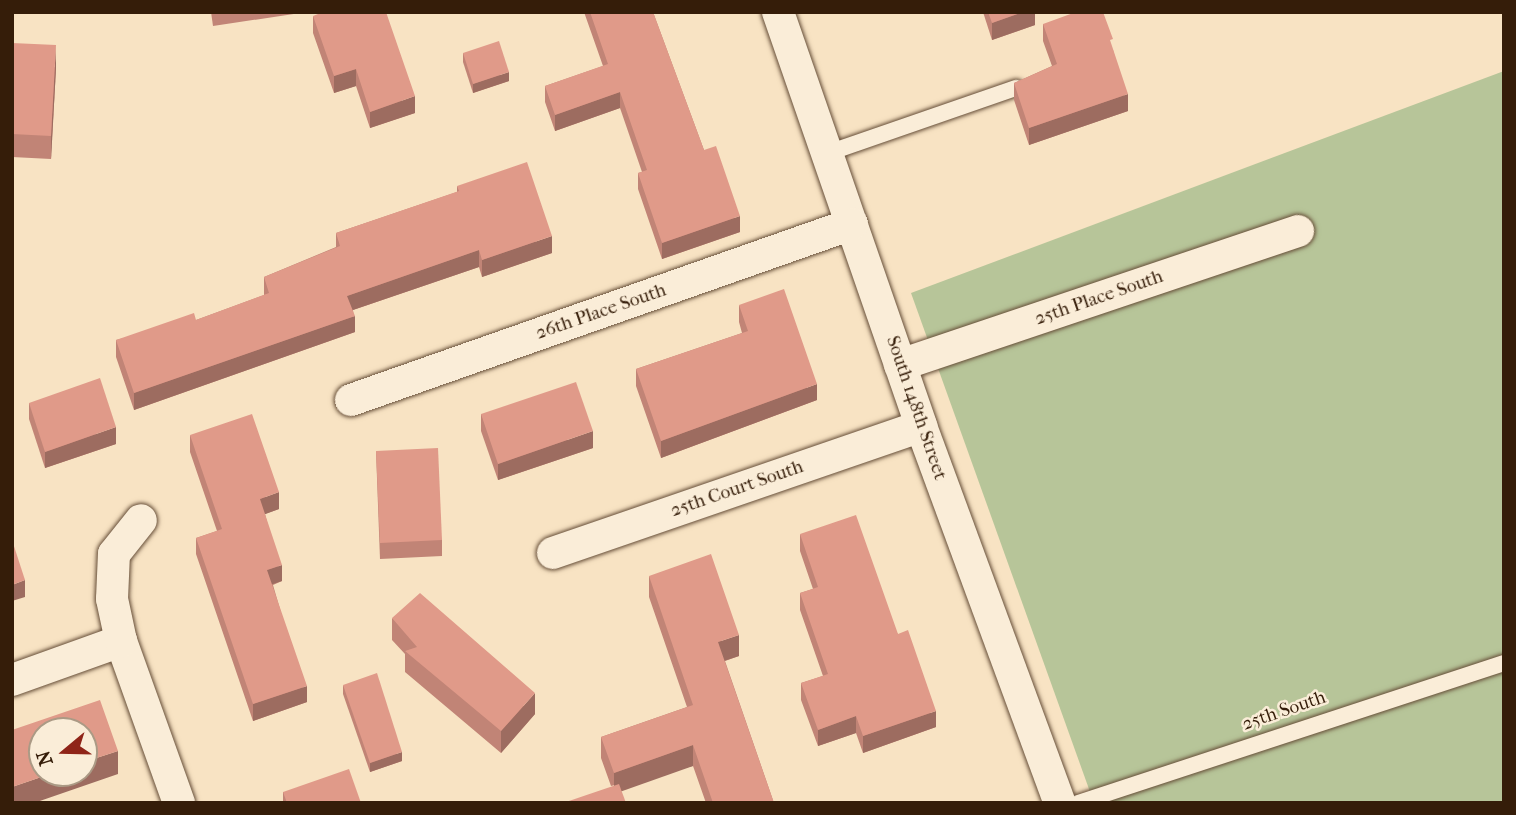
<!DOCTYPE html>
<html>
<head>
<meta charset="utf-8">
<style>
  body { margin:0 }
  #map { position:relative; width:1516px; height:815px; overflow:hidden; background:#f8e3c3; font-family:"IM FELL French Canon",serif }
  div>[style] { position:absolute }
  .green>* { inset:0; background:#b7c599 }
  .roads { filter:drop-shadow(0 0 2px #664e38) drop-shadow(0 0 2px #664e38) }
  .lane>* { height:16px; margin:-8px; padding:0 8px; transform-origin:8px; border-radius:8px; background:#faedd8 }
  .street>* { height:32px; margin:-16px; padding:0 16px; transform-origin:16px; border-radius:16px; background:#faedd8 }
  .wall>* { inset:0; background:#c18476 }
  .shaded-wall>* { inset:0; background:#9d6c60 }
  .building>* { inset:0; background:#e09a89 }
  span { translate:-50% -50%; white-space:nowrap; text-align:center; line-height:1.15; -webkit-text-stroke:5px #faedd8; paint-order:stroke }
  .street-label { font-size:19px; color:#351d09 }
  .frame { position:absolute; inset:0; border:14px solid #351d09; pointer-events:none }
  .north { position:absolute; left:28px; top:717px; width:70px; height:70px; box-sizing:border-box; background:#faedd8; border:2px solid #ab9a85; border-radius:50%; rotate:251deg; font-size:19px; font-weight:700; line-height:28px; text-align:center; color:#351d09 }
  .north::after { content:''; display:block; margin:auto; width:24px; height:32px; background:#8f2418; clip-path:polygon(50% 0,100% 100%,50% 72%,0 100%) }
</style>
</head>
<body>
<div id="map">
  <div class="green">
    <div style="clip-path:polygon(1504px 71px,1504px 803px,1094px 803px,911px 293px)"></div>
  </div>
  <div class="roads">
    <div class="lane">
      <div style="left:828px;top:153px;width:199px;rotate:-19.1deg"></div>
      <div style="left:1078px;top:803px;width:448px;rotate:-18.2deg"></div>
    </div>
    <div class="street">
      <div style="left:778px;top:12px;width:438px;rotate:70.9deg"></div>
      <div style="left:921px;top:426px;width:402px;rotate:69.8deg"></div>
      <div style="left:900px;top:365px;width:420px;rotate:-18.6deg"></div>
      <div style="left:351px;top:400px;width:531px;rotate:-19.36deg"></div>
      <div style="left:553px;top:553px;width:389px;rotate:-19deg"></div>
      <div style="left:121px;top:641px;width:172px;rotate:70.3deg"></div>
      <div style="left:12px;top:680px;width:116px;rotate:-19.7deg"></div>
      <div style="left:121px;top:641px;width:43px;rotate:-102.1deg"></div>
      <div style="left:112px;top:599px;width:45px;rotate:-87.5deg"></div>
      <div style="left:114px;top:554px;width:43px;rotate:-51.5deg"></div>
    </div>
  </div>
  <div class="wall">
    <div style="clip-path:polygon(211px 12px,307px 12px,213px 26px)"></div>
    <div style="clip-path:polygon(584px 12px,653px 12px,704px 150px,740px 232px,662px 259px,638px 189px,638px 173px,642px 172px,620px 108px,555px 131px,545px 102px,545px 86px,603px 66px)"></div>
    <div style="clip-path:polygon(983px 12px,1035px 12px,1035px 25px,992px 40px)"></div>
    <div style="clip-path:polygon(313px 16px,415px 113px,370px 128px,356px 86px,334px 93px,313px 33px)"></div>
    <div style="clip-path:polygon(1043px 24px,1113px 50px,1128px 111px,1029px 145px,1014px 100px,1014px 83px,1052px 66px,1043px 41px)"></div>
    <div style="clip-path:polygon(12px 43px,56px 68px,51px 159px,12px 157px)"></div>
    <div style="clip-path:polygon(463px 53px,509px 81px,473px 93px,463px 62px)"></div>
    <div style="clip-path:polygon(457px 186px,552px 253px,482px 277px,479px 267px,353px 310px,355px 332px,134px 410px,116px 357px,116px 340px,196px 320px,264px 295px,264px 277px,336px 247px,336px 233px,457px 192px)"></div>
    <div style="clip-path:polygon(739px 305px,817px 400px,661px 458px,636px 386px,636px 369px,742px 333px,739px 322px)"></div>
    <div style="clip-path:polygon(29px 403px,116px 444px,45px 468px,29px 419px)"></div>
    <div style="clip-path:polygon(481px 414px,593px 448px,498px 480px,481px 431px)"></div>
    <div style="clip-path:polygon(190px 435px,279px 509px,265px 514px,282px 581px,273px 585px,307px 702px,253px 721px,196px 554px,196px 538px,217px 531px,190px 452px)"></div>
    <div style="clip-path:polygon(376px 451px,442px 540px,442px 556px,380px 559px)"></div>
    <div style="clip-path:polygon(800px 534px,898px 634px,936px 727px,863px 753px,856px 733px,818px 746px,801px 700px,801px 683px,823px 676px,800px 610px,800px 593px,813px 589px,800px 551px)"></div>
    <div style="clip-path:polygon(649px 576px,739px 656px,725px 661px,774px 803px,706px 803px,693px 766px,611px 786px,601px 758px,601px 737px,687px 707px,649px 597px)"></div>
    <div style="clip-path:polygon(392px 618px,535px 714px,501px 753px,405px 672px,405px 654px,392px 640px)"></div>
    <div style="clip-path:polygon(343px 685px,402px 761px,370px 772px,343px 694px)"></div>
    <div style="clip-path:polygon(283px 792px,361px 803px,283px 803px)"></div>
  </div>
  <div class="shaded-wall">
    <div style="clip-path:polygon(1023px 12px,1035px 12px,1035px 25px,992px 40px,992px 23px)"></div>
    <div style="clip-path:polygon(56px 45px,56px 68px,51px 159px,51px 136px)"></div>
    <div style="clip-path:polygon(356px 69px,356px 86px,334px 93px,334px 76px)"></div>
    <div style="clip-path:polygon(509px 72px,509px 81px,473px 93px,473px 84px)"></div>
    <div style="clip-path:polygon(620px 92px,620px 108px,555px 131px,555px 115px)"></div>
    <div style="clip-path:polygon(1128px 94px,1128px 111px,1029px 145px,1029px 128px)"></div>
    <div style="clip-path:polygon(415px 96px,415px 113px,370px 128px,370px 112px)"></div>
    <div style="clip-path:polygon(740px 216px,740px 232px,662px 259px,662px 243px)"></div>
    <div style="clip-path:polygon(552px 236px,552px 253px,482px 277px,482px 260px)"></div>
    <div style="clip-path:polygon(479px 250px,479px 267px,347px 312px,347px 296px)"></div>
    <div style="clip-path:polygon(355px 316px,355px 332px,134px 410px,134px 393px)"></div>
    <div style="clip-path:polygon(817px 384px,817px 400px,661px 458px,661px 441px)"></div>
    <div style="clip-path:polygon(116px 427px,116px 444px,45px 468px,45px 452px)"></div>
    <div style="clip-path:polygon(593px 431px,593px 448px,498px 480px,498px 464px)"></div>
    <div style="clip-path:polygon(279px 492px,279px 509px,260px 516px,260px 499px)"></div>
    <div style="clip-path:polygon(282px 565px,282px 581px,267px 586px,267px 570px)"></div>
    <div style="clip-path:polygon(25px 580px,25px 597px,12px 601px,12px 585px)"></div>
    <div style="clip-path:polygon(13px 602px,13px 619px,12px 619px,12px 603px)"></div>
    <div style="clip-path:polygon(739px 635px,739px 656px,718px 663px,718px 642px)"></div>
    <div style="clip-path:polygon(307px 686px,307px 702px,253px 721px,253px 704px)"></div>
    <div style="clip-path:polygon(535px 693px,535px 714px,501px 753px,501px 731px)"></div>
    <div style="clip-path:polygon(936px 711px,936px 727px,863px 753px,863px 736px)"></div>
    <div style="clip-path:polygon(856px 716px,856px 733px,818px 746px,818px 730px)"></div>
    <div style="clip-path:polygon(693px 745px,693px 766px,614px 794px,614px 773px)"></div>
    <div style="clip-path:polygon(118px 751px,118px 774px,34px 803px,12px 803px,12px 787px,53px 773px,84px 773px,84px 762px)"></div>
    <div style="clip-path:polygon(402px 752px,402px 761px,370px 772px,370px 763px)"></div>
  </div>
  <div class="building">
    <div style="clip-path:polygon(323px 12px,386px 12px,415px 96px,370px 112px,356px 69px,334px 76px,313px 16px)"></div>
    <div style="clip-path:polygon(590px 12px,653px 12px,704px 150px,716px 146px,740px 216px,662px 243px,638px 173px,647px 170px,620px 92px,555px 115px,545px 86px,608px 64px)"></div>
    <div style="clip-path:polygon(988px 12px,1023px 12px,992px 23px)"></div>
    <div style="clip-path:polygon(1076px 12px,1103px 12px,1113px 39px,1110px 40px,1128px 94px,1029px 128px,1014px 83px,1057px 64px,1043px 24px)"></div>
    <div style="clip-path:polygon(499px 41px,509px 72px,473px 84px,463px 53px)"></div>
    <div style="clip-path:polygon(12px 43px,56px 45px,51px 136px,12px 134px)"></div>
    <div style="clip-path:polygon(527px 162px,552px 236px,482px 260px,479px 250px,347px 296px,355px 316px,134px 393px,116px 340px,194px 313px,196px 320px,269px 293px,264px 277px,340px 246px,336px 233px,459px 191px,457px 186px)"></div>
    <div style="clip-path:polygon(784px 289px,817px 384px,661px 441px,636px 369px,748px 331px,739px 305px)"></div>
    <div style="clip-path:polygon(100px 378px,116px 427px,45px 452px,29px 403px)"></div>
    <div style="clip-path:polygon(576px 382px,593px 431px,498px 464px,481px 414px)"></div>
    <div style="clip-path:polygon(252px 414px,279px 492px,260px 499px,282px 565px,267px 570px,307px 686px,253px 704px,196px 538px,222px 529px,190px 435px)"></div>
    <div style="clip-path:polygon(438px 448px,442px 540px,380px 543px,376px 451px)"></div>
    <div style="clip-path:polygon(856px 515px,898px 634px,908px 630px,936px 711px,863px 736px,856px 716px,818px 730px,801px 683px,828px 674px,800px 593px,818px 587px,800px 534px)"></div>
    <div style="clip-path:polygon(12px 540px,25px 580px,12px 585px)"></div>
    <div style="clip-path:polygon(711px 554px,739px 635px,718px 642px,774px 803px,713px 803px,693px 745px,614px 773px,601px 737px,693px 705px,649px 576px)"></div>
    <div style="clip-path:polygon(420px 593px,535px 693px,501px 731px,405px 651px,417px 647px,392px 618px)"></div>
    <div style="clip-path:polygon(377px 673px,402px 752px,370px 763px,343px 685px)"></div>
    <div style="clip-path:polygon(100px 700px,118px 751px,84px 762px,84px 731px,42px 731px,42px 773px,53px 773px,12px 787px,12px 730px)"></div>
    <div style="clip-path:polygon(349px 769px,361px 803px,287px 803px,283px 792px)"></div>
    <div style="clip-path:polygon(619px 784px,626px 803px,563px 803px)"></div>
  </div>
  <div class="street-label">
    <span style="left:1099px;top:298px;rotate:-19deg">25th Place South</span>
    <span style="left:601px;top:312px;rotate:-19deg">26th Place South</span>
    <span style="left:916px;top:408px;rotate:71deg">South 148th Street</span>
    <span style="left:737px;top:489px;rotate:-19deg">25th Court South</span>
    <span style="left:1284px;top:711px;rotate:-19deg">25th South</span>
  </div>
  <div class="frame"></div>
  <div class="north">N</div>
</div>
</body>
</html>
